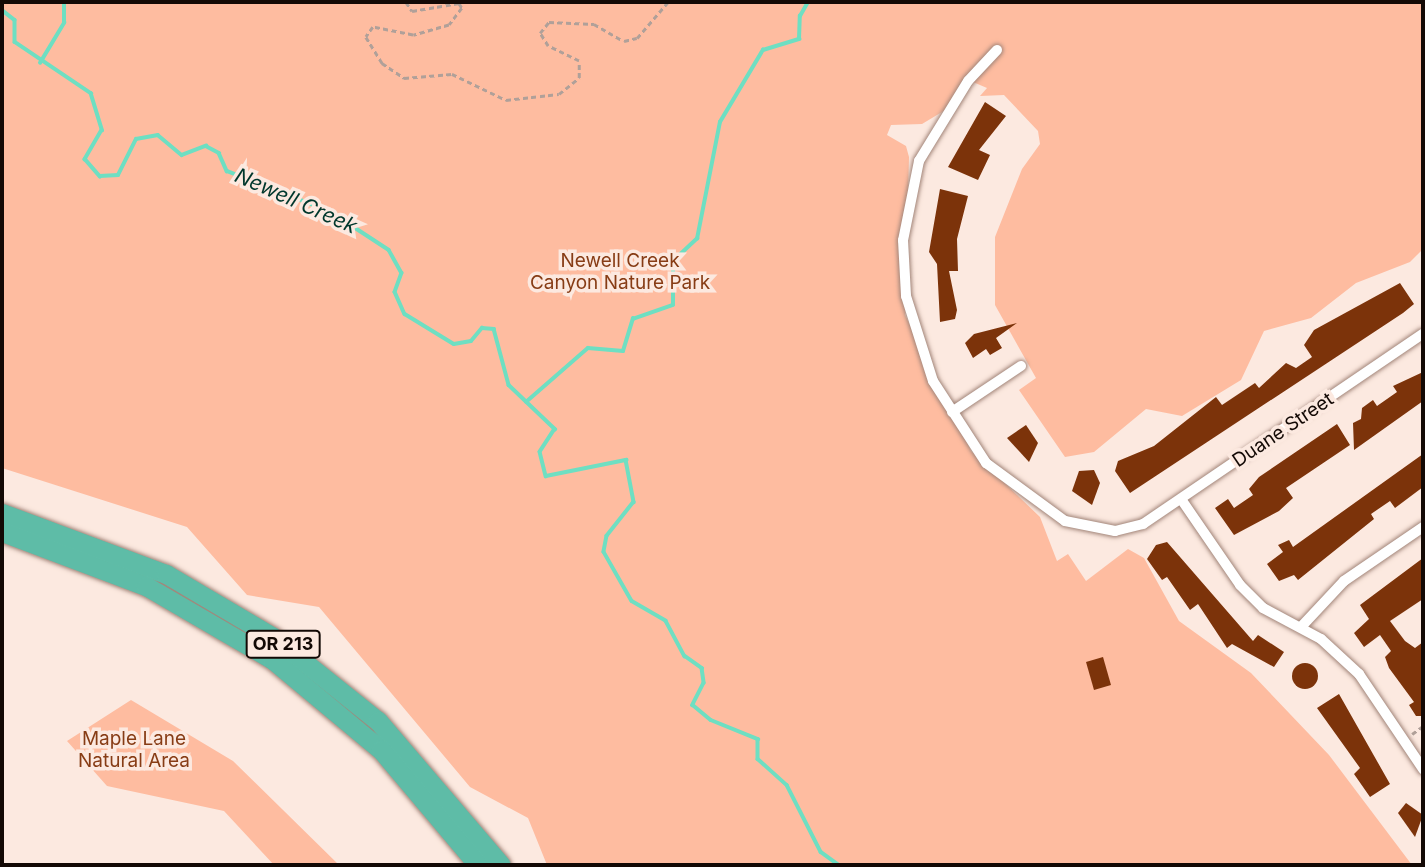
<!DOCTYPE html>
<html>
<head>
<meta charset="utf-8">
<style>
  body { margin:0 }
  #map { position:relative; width:1425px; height:867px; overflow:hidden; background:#fce9e0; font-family:Inter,sans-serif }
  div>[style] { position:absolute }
  .green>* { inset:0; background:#febca0 }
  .stream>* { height:3.5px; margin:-1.75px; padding:0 1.75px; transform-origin:1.75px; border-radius:1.75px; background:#6edfc2 }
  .building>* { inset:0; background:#7c330a }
  .round { border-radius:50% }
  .path>* { height:2.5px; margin-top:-1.25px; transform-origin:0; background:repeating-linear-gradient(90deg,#b0a099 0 5px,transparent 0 8.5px) }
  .roads { filter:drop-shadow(0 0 2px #a28579) drop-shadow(0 0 2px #a28579) }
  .minor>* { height:10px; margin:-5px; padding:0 5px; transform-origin:5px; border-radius:5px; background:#fff }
  .trunk>* { height:19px; margin:-9.5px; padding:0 9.5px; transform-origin:9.5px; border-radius:9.5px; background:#5ebca7 }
  span { translate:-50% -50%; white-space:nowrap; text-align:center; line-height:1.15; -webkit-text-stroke:7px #fce9e0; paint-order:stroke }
  .shield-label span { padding:2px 5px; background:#fce9e0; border:2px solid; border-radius:5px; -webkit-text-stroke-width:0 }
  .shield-label { font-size:18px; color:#130905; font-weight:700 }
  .park-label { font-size:19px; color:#873c15 }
  .street-label { font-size:19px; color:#130905 }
  .water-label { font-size:21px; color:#00372c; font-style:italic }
  .frame { position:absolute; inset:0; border:4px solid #130905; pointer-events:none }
</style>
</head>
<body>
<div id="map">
  <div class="green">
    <div style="clip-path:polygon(2px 2px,1423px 2px,1423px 249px,1410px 262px,1356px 283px,1311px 318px,1264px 331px,1241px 380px,1182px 416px,1146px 409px,1094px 452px,1065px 457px,1019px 390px,1036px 378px,995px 305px,995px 237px,1022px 169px,1040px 144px,1038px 131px,1004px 95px,980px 96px,987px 88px,973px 82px,947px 109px,922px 124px,891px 125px,887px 135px,906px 146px,909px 157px,905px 315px,971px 451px,1040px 517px,1057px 561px,1068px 554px,1086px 581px,1128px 549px,1144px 558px,1179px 621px,1251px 673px,1329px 755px,1412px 865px,547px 865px,528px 818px,470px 787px,319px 607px,247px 595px,187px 527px,2px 468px)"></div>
    <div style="clip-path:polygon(131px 700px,233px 761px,339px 865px,274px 865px,224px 811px,107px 786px,67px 741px)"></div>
  </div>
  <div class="stream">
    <div style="left:2px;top:10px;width:16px;rotate:38deg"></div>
    <div style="left:15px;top:20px;width:22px;rotate:90deg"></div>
    <div style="left:15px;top:42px;width:92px;rotate:33.9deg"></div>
    <div style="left:91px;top:93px;width:39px;rotate:73deg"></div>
    <div style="left:102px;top:130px;width:34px;rotate:120deg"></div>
    <div style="left:85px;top:159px;width:23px;rotate:49deg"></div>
    <div style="left:100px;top:176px;width:18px;rotate:-3deg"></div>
    <div style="left:118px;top:175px;width:40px;rotate:-63.4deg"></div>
    <div style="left:136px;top:139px;width:22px;rotate:-10deg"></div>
    <div style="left:158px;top:135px;width:31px;rotate:40deg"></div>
    <div style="left:182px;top:155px;width:26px;rotate:-21deg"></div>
    <div style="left:206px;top:146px;width:15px;rotate:28deg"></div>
    <div style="left:219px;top:153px;width:20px;rotate:66deg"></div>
    <div style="left:227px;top:171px;width:112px;rotate:21.5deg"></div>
    <div style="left:331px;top:212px;width:69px;rotate:33.2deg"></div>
    <div style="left:389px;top:250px;width:26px;rotate:61deg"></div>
    <div style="left:402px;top:273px;width:20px;rotate:110deg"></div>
    <div style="left:395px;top:292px;width:24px;rotate:66deg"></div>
    <div style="left:405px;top:314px;width:57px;rotate:31.5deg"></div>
    <div style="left:454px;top:344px;width:17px;rotate:-10deg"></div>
    <div style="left:471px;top:341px;width:17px;rotate:-50deg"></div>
    <div style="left:482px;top:328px;width:12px;rotate:5deg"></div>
    <div style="left:494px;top:329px;width:58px;rotate:75deg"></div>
    <div style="left:509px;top:385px;width:64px;rotate:43.7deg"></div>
    <div style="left:555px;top:429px;width:27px;rotate:123deg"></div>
    <div style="left:540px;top:452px;width:25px;rotate:76deg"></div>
    <div style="left:546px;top:476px;width:82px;rotate:-11.3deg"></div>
    <div style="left:626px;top:460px;width:43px;rotate:79.2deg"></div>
    <div style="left:634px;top:502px;width:43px;rotate:128.5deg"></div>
    <div style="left:607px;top:536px;width:16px;rotate:101deg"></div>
    <div style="left:604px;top:552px;width:56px;rotate:60.3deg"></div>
    <div style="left:632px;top:601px;width:39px;rotate:30deg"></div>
    <div style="left:666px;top:621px;width:40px;rotate:62deg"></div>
    <div style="left:685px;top:656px;width:21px;rotate:35deg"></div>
    <div style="left:702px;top:668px;width:15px;rotate:82deg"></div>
    <div style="left:704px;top:683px;width:25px;rotate:117deg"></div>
    <div style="left:693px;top:705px;width:23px;rotate:40deg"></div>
    <div style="left:711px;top:720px;width:51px;rotate:22deg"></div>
    <div style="left:758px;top:739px;width:20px;rotate:90deg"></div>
    <div style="left:758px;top:759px;width:39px;rotate:42deg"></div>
    <div style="left:787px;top:785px;width:75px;rotate:63.1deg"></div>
    <div style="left:821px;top:852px;width:22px;rotate:36deg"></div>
    <div style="left:40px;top:63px;width:47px;rotate:-59deg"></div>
    <div style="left:64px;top:23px;width:21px;rotate:-90deg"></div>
    <div style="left:526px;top:402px;width:82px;rotate:-41.1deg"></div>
    <div style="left:588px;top:348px;width:35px;rotate:5deg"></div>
    <div style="left:623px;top:351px;width:34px;rotate:-73deg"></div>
    <div style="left:633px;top:319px;width:42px;rotate:-19.3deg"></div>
    <div style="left:673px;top:305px;width:44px;rotate:-90deg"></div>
    <div style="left:673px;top:261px;width:33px;rotate:-43deg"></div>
    <div style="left:697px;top:239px;width:119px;rotate:-78.9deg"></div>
    <div style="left:720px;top:122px;width:84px;rotate:-59.2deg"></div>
    <div style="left:763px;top:50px;width:38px;rotate:-17deg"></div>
    <div style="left:799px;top:39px;width:23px;rotate:-88deg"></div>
    <div style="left:800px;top:16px;width:16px;rotate:-60deg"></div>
  </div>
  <div class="building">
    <div style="clip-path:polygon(985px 102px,1006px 116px,979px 150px,990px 155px,978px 180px,948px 167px)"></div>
    <div style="clip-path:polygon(940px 189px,968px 196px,957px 239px,958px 271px,949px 271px,957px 310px,955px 319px,940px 322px,937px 264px,929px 252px)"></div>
    <div style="clip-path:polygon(1400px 283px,1414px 304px,1403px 313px,1130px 493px,1115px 471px,1118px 461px,1154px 446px,1216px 397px,1222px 405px,1255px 383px,1259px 388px,1286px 363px,1296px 368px,1312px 357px,1304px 345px,1314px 330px)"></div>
    <div style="clip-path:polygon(1017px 323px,996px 338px,1002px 348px,990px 355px,986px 349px,973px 358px,965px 343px,974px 334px)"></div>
    <div style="clip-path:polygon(1423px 372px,1423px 401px,1354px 450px,1353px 423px,1361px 419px,1362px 408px,1373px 400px,1377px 406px,1397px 392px,1393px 386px)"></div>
    <div style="clip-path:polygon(1337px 424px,1350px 445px,1286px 488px,1293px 498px,1279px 511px,1234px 535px,1215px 508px,1228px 499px,1234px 508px,1253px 495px,1249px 489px,1259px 477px)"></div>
    <div style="clip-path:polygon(1026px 425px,1038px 443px,1029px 462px,1007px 438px)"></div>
    <div style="clip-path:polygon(1423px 454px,1423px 487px,1395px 508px,1390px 501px,1371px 514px,1374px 519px,1298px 580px,1294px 575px,1279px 581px,1267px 564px,1283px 552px,1278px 545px,1289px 540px,1293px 547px)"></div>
    <div style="clip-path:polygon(1094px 470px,1100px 483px,1092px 505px,1072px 491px,1079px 471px)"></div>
    <div style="clip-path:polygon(1167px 542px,1253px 641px,1258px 635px,1284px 652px,1274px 667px,1232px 644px,1227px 648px,1198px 604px,1190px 610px,1167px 577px,1162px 580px,1147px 559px,1156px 545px)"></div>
    <div style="clip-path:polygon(1423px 558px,1423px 599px,1390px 621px,1405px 641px,1415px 648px,1423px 642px,1423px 716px,1416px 716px,1409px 705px,1414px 702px,1389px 668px,1385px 657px,1391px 651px,1380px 635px,1364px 647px,1354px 633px,1369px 619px,1360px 605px)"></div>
    <div style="clip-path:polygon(1103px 657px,1111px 685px,1094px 690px,1086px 662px)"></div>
    <div class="round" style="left:1292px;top:663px;width:26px;height:26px"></div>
    <div style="clip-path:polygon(1339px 694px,1390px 784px,1370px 797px,1354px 774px,1360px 768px,1317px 708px)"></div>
    <div style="clip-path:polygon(1406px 803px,1423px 815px,1415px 837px,1398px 813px)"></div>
  </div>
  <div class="path">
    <div style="left:406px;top:2px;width:11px;rotate:56deg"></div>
    <div style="left:412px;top:11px;width:48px;rotate:-9.7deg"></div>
    <div style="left:459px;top:3px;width:6px;rotate:59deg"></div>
    <div style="left:462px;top:8px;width:21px;rotate:127deg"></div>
    <div style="left:449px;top:25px;width:37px;rotate:164deg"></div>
    <div style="left:413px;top:35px;width:41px;rotate:-168.7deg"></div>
    <div style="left:373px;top:27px;width:12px;rotate:125deg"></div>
    <div style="left:366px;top:37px;width:31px;rotate:58deg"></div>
    <div style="left:382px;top:63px;width:27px;rotate:34deg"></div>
    <div style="left:404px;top:78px;width:48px;rotate:-4.8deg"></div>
    <div style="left:452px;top:74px;width:60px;rotate:25.7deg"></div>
    <div style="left:506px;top:100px;width:53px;rotate:-6.5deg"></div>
    <div style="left:559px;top:94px;width:26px;rotate:-39deg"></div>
    <div style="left:579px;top:78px;width:17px;rotate:-90deg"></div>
    <div style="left:579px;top:61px;width:34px;rotate:-154deg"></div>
    <div style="left:548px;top:46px;width:15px;rotate:-122deg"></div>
    <div style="left:540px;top:33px;width:14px;rotate:-51deg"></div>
    <div style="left:549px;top:22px;width:45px;rotate:2.5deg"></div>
    <div style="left:594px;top:24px;width:34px;rotate:30deg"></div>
    <div style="left:624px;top:41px;width:13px;rotate:-13deg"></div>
    <div style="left:637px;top:38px;width:48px;rotate:-49.3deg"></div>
    <div style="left:1412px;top:734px;width:14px;rotate:-36deg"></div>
  </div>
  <div class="roads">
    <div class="minor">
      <div style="left:997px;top:50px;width:42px;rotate:133.1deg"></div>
      <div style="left:968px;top:81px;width:94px;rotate:121.5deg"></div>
      <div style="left:919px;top:161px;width:81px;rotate:101.4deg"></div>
      <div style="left:903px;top:240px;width:56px;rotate:86.9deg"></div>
      <div style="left:906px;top:296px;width:89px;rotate:72.4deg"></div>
      <div style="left:933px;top:381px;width:98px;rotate:57.1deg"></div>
      <div style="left:986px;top:463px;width:98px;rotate:36.3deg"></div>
      <div style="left:1065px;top:521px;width:51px;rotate:11.3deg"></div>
      <div style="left:1115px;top:531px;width:29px;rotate:-14deg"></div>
      <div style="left:1143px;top:524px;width:338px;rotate:-34.2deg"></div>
      <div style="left:952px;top:412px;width:83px;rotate:-33.7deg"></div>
      <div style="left:1181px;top:499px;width:104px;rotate:55.5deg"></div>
      <div style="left:1240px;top:585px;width:33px;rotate:45deg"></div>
      <div style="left:1263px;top:608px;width:66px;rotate:28.1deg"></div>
      <div style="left:1321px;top:639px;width:52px;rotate:42.6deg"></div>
      <div style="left:1359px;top:674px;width:115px;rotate:56deg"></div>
      <div style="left:1301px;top:627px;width:63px;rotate:-46.9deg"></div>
      <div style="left:1344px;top:581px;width:96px;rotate:-34.4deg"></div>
    </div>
    <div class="trunk">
      <div style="left:2px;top:513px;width:175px;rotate:20.4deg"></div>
      <div style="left:166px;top:574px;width:124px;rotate:30.5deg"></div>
      <div style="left:273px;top:637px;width:134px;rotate:38.7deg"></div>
      <div style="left:378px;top:721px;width:189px;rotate:49.5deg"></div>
      <div style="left:2px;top:532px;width:154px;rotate:20.6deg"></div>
      <div style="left:146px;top:586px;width:147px;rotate:30.2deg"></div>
      <div style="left:273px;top:660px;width:141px;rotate:39.8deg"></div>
      <div style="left:381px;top:750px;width:150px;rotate:49.9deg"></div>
    </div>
  </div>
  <div class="shield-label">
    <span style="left:283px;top:644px">OR 213</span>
  </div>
  <div class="park-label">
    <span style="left:620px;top:272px">Newell Creek<br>Canyon Nature Park</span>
    <span style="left:134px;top:750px">Maple Lane<br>Natural Area</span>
  </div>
  <div class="street-label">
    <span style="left:1283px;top:430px;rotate:-34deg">Duane Street</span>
  </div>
  <div class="water-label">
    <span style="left:296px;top:201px;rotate:24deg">Newell Creek</span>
  </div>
  <div class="frame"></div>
</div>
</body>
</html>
